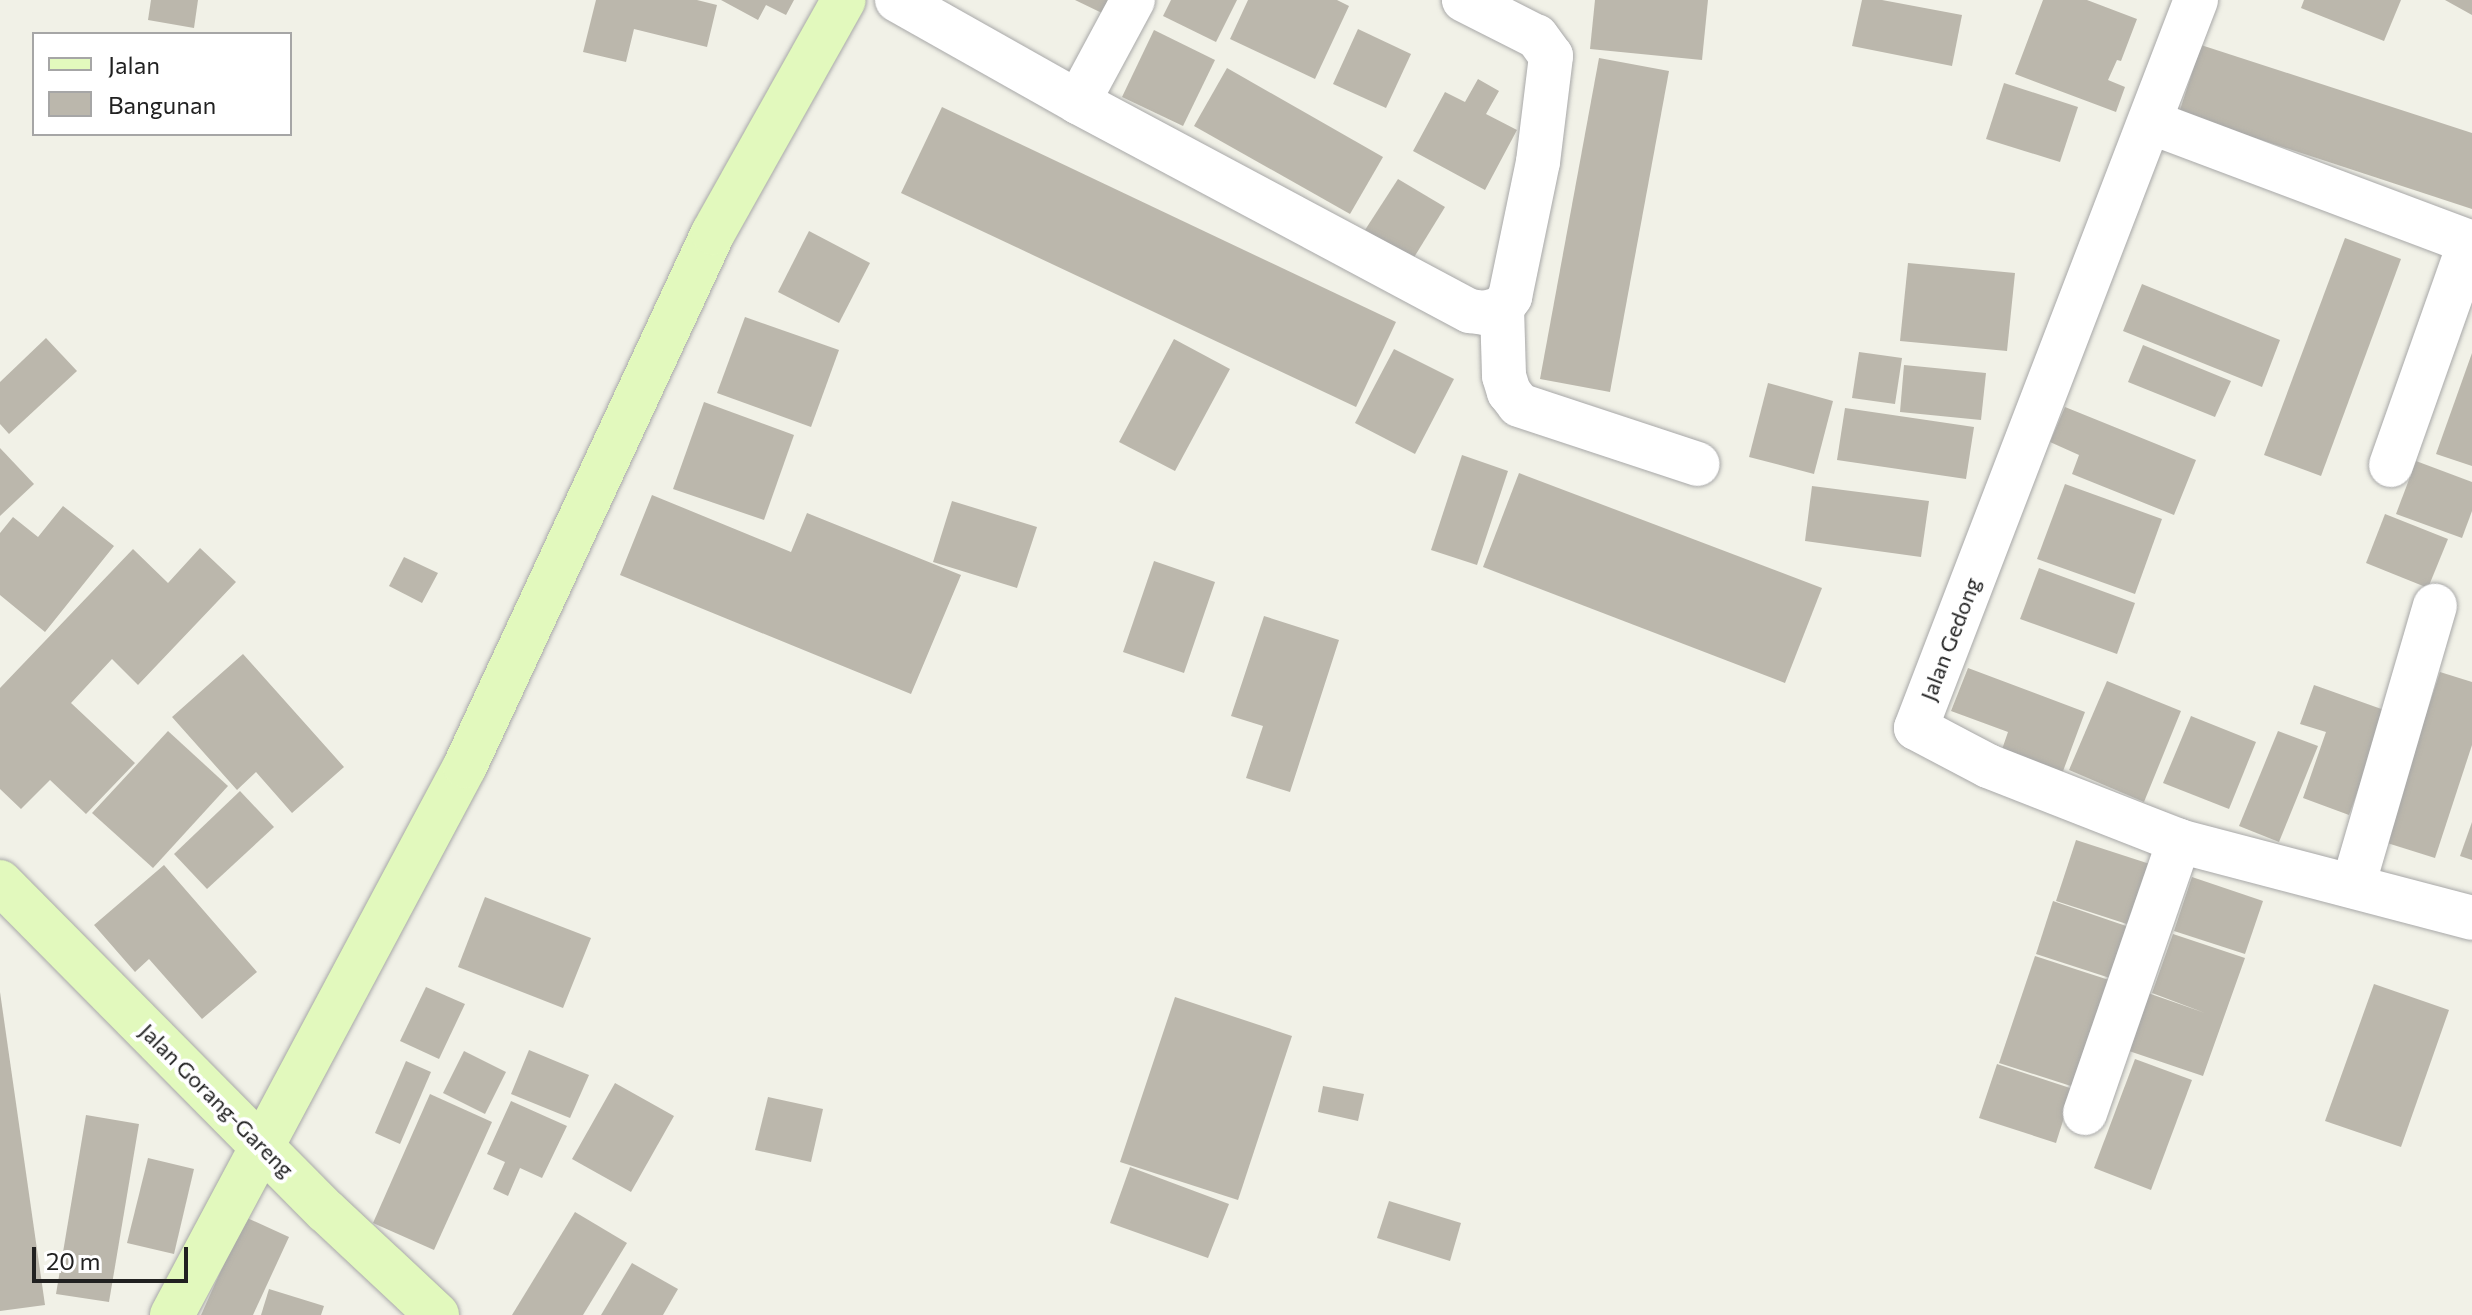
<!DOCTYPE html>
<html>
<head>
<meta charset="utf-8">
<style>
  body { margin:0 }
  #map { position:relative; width:2472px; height:1315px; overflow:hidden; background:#f1f1e7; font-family:Commissioner,sans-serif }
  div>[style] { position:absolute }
  .building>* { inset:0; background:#bbb7ac }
  .roads { filter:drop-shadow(0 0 2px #a8a8a8) drop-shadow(0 0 2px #a8a8a8) }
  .street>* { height:44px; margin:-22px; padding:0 22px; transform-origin:22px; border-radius:22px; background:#fff }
  .secondary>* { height:44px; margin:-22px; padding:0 22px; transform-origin:22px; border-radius:22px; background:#e2f9bd }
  span { translate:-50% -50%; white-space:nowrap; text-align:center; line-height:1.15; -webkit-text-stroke:8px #fff; paint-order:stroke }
  .street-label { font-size:22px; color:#212121 }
  .legend { position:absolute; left:32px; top:32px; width:260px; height:104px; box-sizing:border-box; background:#fff; border:2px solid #a6a6a6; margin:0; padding:10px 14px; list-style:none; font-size:24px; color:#212121 }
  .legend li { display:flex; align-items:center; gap:16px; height:40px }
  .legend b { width:40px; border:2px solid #a6a6a6 }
  .scale { position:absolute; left:32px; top:1247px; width:156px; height:36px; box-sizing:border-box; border:4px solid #212121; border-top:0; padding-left:10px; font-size:24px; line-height:28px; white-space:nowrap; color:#212121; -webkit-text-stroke:6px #fff; paint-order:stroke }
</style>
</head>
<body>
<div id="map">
  <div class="building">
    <div style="clip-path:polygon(151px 0,198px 0,194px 28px,148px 20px)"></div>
    <div style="clip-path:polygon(596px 0,697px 0,717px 5px,707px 47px,634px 29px,626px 62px,583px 52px)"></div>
    <div style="clip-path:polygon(721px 0,794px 0,786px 15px,766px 5px,758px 20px)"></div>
    <div style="clip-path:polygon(1075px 0,1110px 0,1104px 14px)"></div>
    <div style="clip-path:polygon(1171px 0,1237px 0,1216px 42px,1163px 16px)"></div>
    <div style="clip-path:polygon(1248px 0,1337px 0,1349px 6px,1315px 79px,1230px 39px)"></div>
    <div style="clip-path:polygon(1595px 0,1708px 0,1702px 60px,1590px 49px)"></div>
    <div style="clip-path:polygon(1862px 0,1882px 0,1962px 15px,1952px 66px,1852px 46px)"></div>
    <div style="clip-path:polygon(2043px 0,2087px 0,2137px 19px,2121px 61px,2117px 60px,2108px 80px,2125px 87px,2116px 112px,2015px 74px)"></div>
    <div style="clip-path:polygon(2304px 0,2401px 0,2384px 41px,2301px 8px)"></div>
    <div style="clip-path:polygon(2445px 0,2472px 0,2472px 15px)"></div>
    <div style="clip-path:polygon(1358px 29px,1411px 54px,1386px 108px,1333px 84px)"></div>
    <div style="clip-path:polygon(1154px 30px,1215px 60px,1183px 126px,1122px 97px)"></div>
    <div style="clip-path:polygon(2201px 45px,2472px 133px,2472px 209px,2179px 113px)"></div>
    <div style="clip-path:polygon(1599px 58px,1669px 71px,1610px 392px,1540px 379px)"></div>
    <div style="clip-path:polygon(1227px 68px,1383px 157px,1350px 214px,1194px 126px)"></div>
    <div style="clip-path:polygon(1478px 79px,1499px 91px,1486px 114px,1517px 130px,1485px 190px,1413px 151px,1445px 92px,1465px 102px)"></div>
    <div style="clip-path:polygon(2004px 83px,2078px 107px,2060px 162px,1986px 139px)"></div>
    <div style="clip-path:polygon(942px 107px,1396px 322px,1356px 407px,901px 193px)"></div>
    <div style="clip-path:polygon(1398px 179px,1445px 207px,1413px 259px,1365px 230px)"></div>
    <div style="clip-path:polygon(809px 231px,870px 263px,839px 323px,778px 292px)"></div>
    <div style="clip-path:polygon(2345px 238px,2401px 259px,2321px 476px,2264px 455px)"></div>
    <div style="clip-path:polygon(1908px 263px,2015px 273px,2007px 351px,1900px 341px)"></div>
    <div style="clip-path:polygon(2142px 284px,2280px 340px,2262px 387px,2123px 331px)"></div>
    <div style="clip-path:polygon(745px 317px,839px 350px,811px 427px,717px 393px)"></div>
    <div style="clip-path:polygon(46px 338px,77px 371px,9px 434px,0 424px,0 382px)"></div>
    <div style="clip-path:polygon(1174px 339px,1230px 369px,1175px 471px,1119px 442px)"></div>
    <div style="clip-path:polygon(2143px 345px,2231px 381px,2215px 417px,2128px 382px)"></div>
    <div style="clip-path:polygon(1394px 349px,1454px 379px,1415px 454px,1355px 423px)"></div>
    <div style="clip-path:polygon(1859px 352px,1902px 358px,1895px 404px,1852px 398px)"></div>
    <div style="clip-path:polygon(2472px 353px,2472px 466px,2436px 454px)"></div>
    <div style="clip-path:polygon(1904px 365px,1986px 373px,1981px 420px,1900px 412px)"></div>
    <div style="clip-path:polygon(1768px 383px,1833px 401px,1814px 474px,1749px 457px)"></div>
    <div style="clip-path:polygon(704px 402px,794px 435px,764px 520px,673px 489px)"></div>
    <div style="clip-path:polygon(2065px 407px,2196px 460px,2174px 515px,2072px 474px,2079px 455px,2050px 442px)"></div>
    <div style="clip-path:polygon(1845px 408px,1974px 427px,1966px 479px,1837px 460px)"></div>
    <div style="clip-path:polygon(0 448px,34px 484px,0 516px)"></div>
    <div style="clip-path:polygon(1462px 455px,1508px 471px,1477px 565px,1431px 550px)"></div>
    <div style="clip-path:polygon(2416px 461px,2472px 482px,2472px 511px,2462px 538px,2396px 514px)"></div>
    <div style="clip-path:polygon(1519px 473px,1822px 588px,1785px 683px,1483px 567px)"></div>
    <div style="clip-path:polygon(2065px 484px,2162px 519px,2135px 594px,2037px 559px)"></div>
    <div style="clip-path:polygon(1812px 486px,1929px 501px,1921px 557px,1805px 541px)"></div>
    <div style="clip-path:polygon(652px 495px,791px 552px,807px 513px,961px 575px,911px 694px,620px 575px)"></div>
    <div style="clip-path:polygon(952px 501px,1037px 527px,1017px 588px,933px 562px)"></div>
    <div style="clip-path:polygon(63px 506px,114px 546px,45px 632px,0 595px,0 533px,13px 517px,38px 537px)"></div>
    <div style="clip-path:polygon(2385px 514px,2448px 539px,2428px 588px,2366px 563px)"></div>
    <div style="clip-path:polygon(200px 548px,236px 582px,138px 685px,112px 659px,71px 703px,135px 763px,86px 814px,50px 780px,21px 809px,0 789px,0 688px,133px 549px,168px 583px)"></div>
    <div style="clip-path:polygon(404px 557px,438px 573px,422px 603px,389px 586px)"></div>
    <div style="clip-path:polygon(1154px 561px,1215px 582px,1184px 673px,1123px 652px)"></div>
    <div style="clip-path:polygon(2039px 568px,2135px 603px,2117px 654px,2020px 619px)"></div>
    <div style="clip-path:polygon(1264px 616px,1339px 640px,1290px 792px,1246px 778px,1263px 726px,1231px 716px)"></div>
    <div style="clip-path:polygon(243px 654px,344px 767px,292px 813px,256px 772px,237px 790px,172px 717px)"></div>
    <div style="clip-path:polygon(1968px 668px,2085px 712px,2059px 782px,1999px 758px,2008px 732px,1951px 711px)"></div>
    <div style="clip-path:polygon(2440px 672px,2472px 682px,2472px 745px,2435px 858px,2384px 842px)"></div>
    <div style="clip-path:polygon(2107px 681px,2181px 711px,2144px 802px,2069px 770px)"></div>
    <div style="clip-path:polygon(2314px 685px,2387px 711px,2349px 815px,2303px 798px,2326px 732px,2300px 724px)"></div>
    <div style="clip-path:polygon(2191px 716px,2256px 742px,2229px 809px,2163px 783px)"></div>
    <div style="clip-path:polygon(168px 731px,228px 786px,153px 868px,92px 813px)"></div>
    <div style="clip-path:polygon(2278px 731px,2318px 746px,2279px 842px,2239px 826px)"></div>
    <div style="clip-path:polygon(240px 791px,274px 827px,207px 889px,174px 854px)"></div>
    <div style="clip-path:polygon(2472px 822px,2472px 860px,2460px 856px)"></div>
    <div style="clip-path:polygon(2076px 840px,2156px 866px,2136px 927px,2056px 901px)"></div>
    <div style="clip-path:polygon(164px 865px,257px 972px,202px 1019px,149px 959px,135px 972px,94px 925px)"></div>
    <div style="clip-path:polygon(2192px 877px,2263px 901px,2245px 954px,2174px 931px)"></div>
    <div style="clip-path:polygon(485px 897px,591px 938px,563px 1008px,458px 967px)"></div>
    <div style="clip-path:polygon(2053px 901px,2132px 928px,2116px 980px,2036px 954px)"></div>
    <div style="clip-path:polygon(2173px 934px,2245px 958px,2203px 1076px,2129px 1051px,2148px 993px,2205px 1013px,2152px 993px)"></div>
    <div style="clip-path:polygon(2035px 956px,2109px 980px,2074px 1087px,1999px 1063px)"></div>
    <div style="clip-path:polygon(2374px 984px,2449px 1010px,2401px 1147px,2325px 1121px)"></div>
    <div style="clip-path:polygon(426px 987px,465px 1004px,439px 1059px,400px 1041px)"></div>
    <div style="clip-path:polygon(0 992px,45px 1305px,0 1311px)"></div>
    <div style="clip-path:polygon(1175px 997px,1292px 1036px,1238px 1200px,1120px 1162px)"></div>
    <div style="clip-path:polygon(529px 1050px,589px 1075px,570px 1118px,511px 1094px)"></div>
    <div style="clip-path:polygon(464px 1051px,506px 1072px,485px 1114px,443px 1093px)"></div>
    <div style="clip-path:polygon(2135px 1059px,2192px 1080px,2151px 1190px,2094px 1168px)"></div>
    <div style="clip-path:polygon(406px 1061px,431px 1072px,400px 1144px,375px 1133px)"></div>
    <div style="clip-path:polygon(1997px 1064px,2073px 1089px,2056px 1143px,1979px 1118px)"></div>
    <div style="clip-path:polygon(615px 1083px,674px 1116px,631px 1192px,572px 1159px)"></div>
    <div style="clip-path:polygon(1323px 1086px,1364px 1094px,1358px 1121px,1318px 1112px)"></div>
    <div style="clip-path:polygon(430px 1094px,492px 1122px,434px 1250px,373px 1223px)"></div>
    <div style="clip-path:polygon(768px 1097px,823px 1109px,811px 1162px,755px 1150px)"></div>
    <div style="clip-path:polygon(511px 1101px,567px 1126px,542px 1178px,520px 1168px,508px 1196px,493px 1189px,505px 1162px,487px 1154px)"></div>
    <div style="clip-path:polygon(86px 1115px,139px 1124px,109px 1302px,56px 1294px)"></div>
    <div style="clip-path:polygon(148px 1158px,194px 1169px,174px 1254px,127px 1243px)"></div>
    <div style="clip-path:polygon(1130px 1167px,1229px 1204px,1208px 1258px,1110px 1223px)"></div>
    <div style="clip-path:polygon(1389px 1201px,1461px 1223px,1450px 1261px,1377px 1238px)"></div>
    <div style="clip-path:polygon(575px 1212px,627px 1243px,583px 1315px,512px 1315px)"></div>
    <div style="clip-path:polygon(245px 1217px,289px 1237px,253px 1315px,201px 1315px)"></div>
    <div style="clip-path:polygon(632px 1263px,678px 1289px,663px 1315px,601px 1315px)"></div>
    <div style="clip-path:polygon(269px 1289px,324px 1306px,321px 1315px,261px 1315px)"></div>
  </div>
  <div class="roads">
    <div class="street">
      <div style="left:897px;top:0;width:208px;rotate:29.4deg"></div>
      <div style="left:1078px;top:102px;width:444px;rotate:28.1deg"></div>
      <div style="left:1470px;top:311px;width:15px;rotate:8deg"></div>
      <div style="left:1485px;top:313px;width:18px;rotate:-16deg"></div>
      <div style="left:1502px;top:308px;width:14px;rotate:-54deg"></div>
      <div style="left:1510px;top:297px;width:138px;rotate:-78.3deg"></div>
      <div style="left:1538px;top:162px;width:107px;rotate:-83deg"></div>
      <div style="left:1551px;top:56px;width:24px;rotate:-126deg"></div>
      <div style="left:1537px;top:37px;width:82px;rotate:-153.1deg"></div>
      <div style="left:2196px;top:0;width:780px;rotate:111.04deg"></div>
      <div style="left:1916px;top:728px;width:81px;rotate:27.8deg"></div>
      <div style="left:1988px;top:766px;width:205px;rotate:21.4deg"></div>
      <div style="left:2179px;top:841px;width:303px;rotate:14.7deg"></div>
      <div style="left:1078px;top:102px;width:116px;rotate:-61.7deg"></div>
      <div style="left:2150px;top:122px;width:344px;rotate:20.6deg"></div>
      <div style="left:1502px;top:308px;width:68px;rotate:88.3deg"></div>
      <div style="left:1504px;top:376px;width:17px;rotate:73deg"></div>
      <div style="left:1509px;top:392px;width:16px;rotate:52deg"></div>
      <div style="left:1519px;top:405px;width:188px;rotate:18.3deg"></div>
      <div style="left:2391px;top:465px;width:237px;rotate:-70.5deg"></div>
      <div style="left:2353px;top:886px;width:292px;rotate:-73.7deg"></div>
      <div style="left:2085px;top:1113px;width:288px;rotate:-70.9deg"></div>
    </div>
    <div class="secondary">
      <div style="left:0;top:882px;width:463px;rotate:45.3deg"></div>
      <div style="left:326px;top:1211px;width:152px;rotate:43.1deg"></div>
      <div style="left:172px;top:1315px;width:622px;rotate:-61.91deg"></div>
      <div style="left:465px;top:766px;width:588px;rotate:-65.05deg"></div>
      <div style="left:713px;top:233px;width:267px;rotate:-60.7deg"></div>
    </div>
  </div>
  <div class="street-label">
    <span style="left:1950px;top:639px;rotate:-69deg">Jalan Gedong</span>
    <span style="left:217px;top:1100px;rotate:45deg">Jalan Gorang-Gareng</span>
  </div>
  <ul class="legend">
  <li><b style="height:10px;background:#e2f9bd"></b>Jalan</li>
  <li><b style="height:22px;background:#bbb7ac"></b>Bangunan</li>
  </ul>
  <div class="scale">20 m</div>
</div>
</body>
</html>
